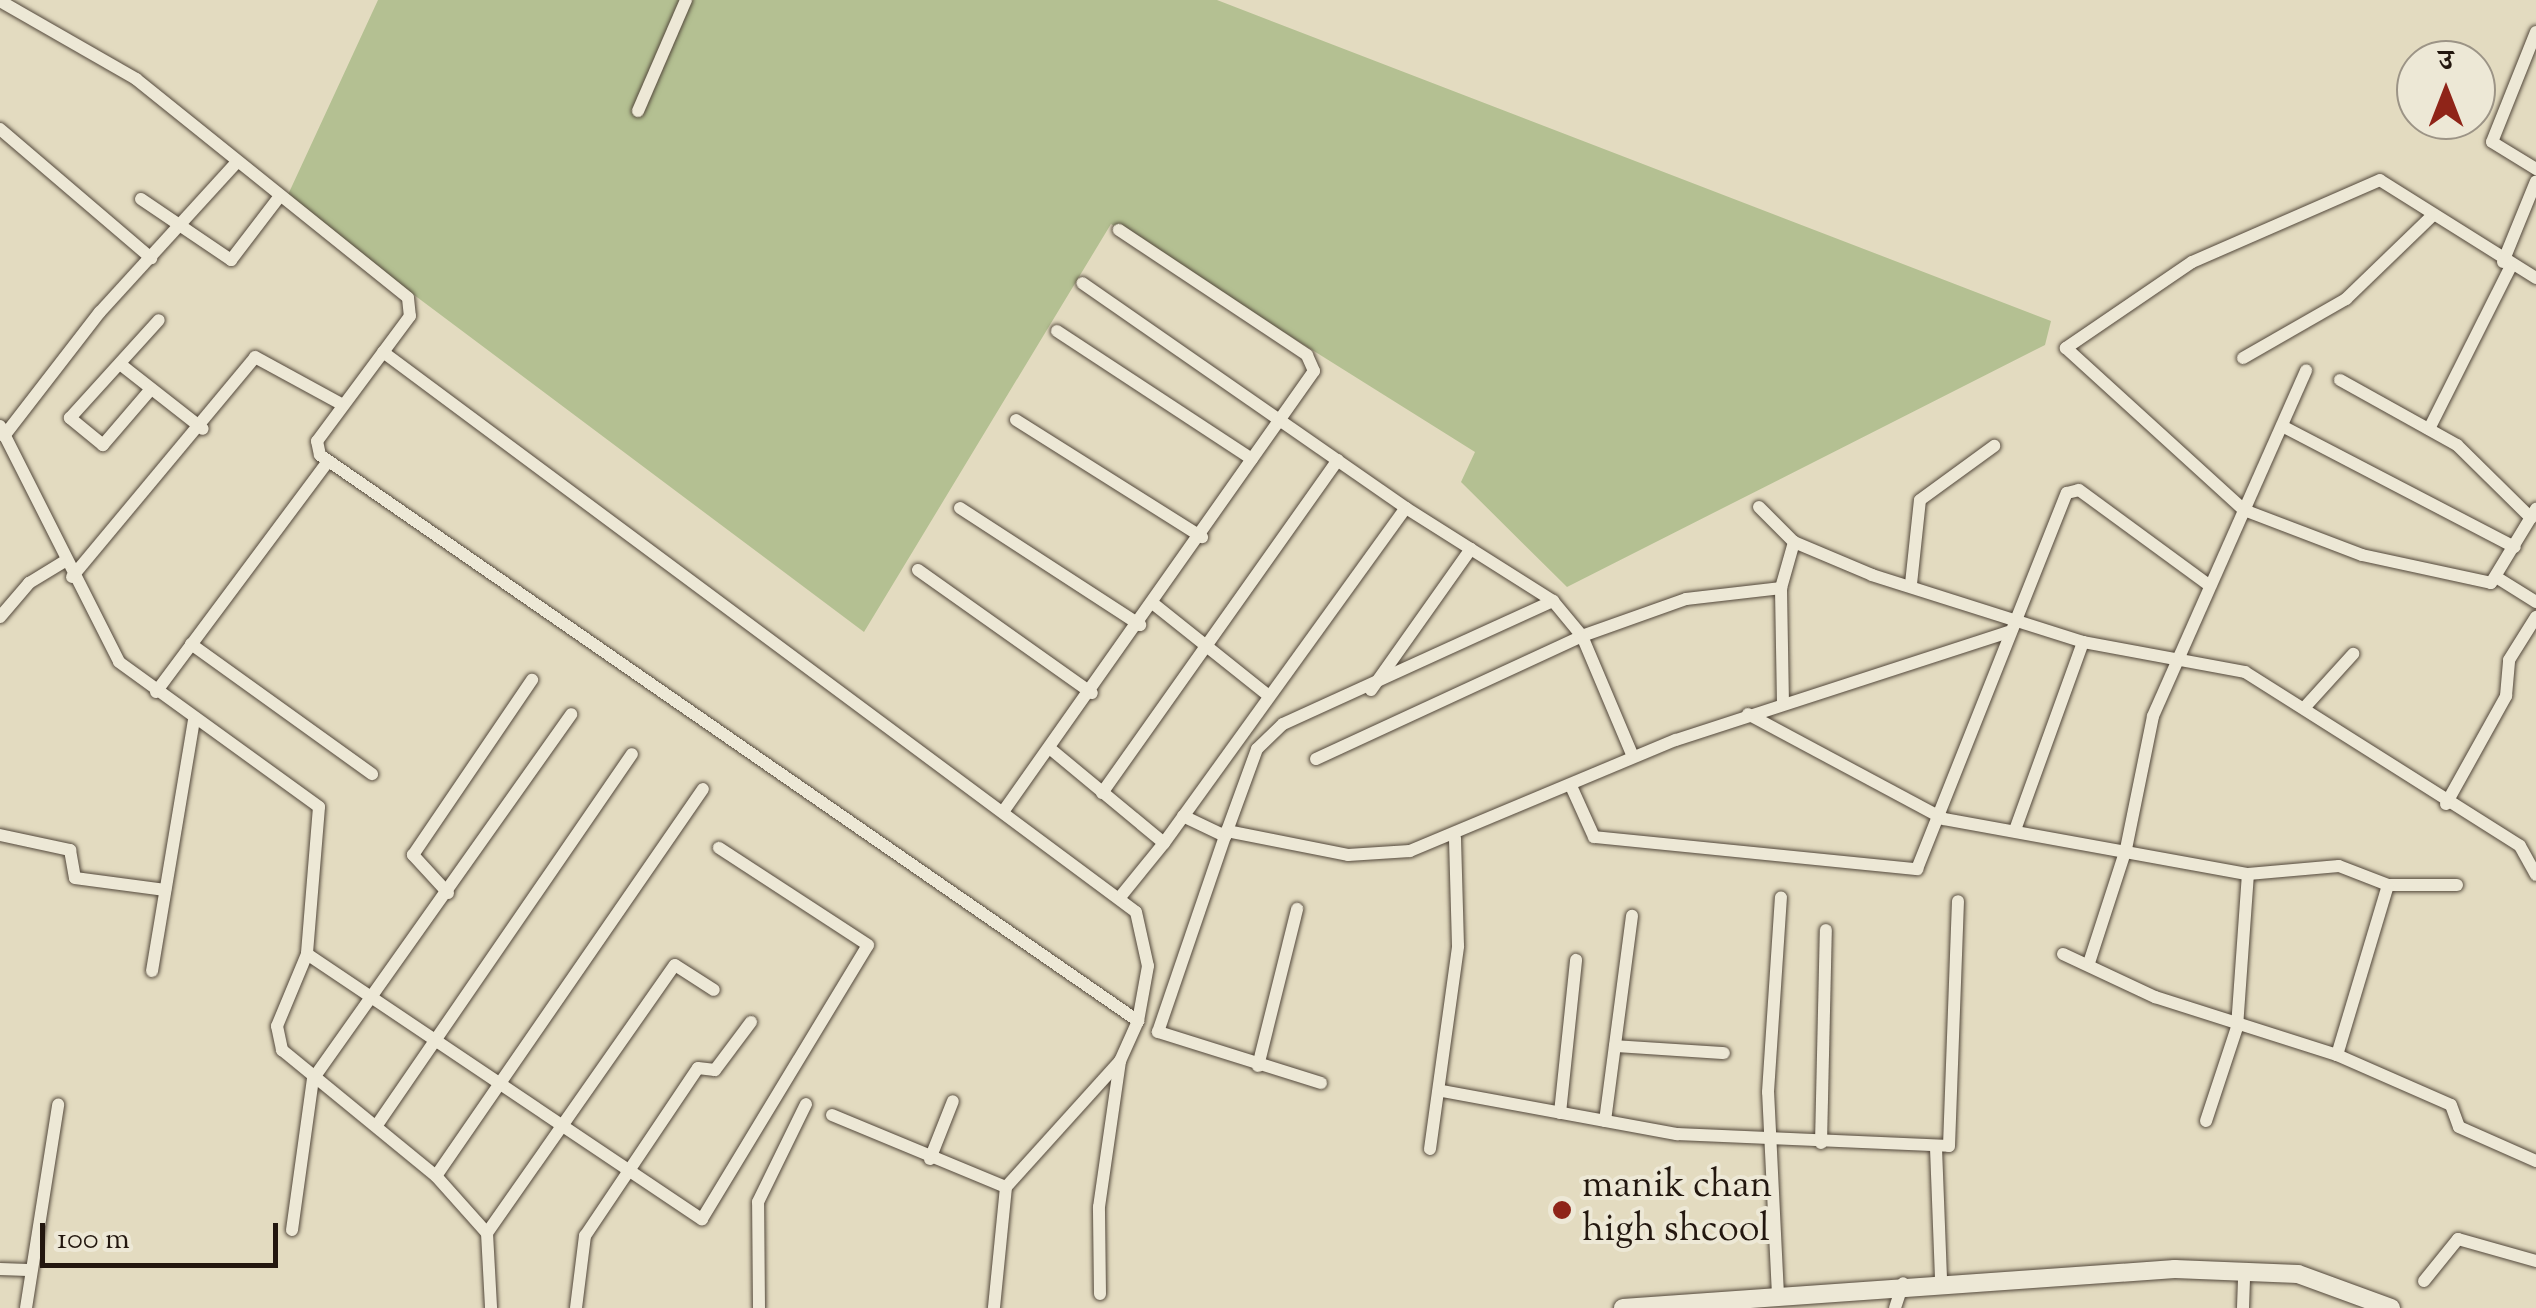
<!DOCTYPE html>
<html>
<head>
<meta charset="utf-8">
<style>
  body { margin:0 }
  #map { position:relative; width:2536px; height:1308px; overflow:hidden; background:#e3dbc0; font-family:"Sorts Mill Goudy","Noto Serif Devanagari",serif }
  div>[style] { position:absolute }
  .green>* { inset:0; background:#b4c092 }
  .roads { filter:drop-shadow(0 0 2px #53483b) drop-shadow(0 0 2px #53483b) }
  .minor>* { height:12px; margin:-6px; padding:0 6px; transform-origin:6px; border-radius:6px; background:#ede8d6 }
  .secondary>* { height:18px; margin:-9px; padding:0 9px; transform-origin:9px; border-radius:9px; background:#ede8d6 }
  .dots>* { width:28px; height:28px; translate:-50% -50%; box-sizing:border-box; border:5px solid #ede8d6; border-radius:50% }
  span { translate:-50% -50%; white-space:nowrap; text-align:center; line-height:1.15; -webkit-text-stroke:8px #ede8d6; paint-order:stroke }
  .poi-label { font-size:38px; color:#23170f }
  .left { translate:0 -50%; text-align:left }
  .north { position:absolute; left:2396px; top:40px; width:100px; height:100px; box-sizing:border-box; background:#ede8d6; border:2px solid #9c9486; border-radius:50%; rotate:0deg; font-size:28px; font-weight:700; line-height:40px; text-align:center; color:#23170f }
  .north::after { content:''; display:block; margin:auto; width:35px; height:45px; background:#8f2418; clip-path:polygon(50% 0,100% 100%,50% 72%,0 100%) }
  .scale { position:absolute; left:40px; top:1223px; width:238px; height:45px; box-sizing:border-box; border:5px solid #23170f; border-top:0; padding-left:12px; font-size:30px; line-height:35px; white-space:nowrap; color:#23170f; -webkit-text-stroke:8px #ede8d6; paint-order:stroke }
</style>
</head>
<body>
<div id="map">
  <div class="green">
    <div style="clip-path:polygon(378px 0,1217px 0,2051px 321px,2045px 345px,1567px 587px,1461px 482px,1475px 452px,1111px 224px,864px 632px,286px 199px)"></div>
  </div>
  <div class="roads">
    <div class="minor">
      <div style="left:0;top:1px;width:157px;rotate:29.8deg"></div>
      <div style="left:136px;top:79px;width:349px;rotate:38.8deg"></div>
      <div style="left:408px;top:298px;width:18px;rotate:84deg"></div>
      <div style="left:410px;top:316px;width:156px;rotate:126.6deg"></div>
      <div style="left:317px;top:441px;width:14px;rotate:78deg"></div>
      <div style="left:320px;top:455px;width:995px;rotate:34.68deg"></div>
      <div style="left:2536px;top:32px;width:118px;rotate:111.8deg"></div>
      <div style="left:2492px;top:142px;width:52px;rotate:31.5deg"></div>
      <div style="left:638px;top:111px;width:121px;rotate:-66.6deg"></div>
      <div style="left:0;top:129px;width:199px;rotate:40.5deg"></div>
      <div style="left:141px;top:199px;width:109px;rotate:34.1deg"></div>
      <div style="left:231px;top:260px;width:81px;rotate:-52.6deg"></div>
      <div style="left:2503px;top:262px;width:87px;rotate:-67.8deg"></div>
      <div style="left:2536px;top:278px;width:184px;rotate:-147.9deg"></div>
      <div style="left:2380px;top:180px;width:205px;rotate:156.4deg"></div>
      <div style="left:2192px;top:262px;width:153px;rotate:145.7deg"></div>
      <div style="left:2066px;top:348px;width:241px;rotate:42.3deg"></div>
      <div style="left:2244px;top:510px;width:126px;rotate:20.9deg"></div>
      <div style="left:2362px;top:555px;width:132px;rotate:12.2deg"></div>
      <div style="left:2491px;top:583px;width:87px;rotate:-58.7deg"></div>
      <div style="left:1057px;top:331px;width:233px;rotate:33.3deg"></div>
      <div style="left:383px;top:352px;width:938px;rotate:36.64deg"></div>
      <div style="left:1136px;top:912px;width:55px;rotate:77.5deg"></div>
      <div style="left:1148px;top:966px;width:56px;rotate:100.3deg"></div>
      <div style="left:1138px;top:1021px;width:44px;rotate:114.2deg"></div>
      <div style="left:1120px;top:1061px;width:170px;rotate:132.1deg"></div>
      <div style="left:1006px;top:1187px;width:122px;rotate:95.7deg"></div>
      <div style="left:2243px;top:358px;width:119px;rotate:-29.8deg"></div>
      <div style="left:2346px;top:299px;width:118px;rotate:-44deg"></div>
      <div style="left:120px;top:364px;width:105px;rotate:38.1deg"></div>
      <div style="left:2340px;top:380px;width:134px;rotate:29.1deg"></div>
      <div style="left:2457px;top:445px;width:104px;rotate:44.6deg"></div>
      <div style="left:151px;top:389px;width:74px;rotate:130.6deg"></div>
      <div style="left:103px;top:445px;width:43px;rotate:-140.7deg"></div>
      <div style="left:70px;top:418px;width:132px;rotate:-47.8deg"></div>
      <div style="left:1016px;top:420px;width:220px;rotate:32.2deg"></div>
      <div style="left:0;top:426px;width:264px;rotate:63.2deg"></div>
      <div style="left:119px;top:662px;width:247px;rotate:35.9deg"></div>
      <div style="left:319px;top:807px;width:147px;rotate:94.7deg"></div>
      <div style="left:307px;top:954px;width:78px;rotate:112.6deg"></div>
      <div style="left:277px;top:1026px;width:25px;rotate:78deg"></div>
      <div style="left:282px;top:1050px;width:199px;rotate:39.3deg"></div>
      <div style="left:436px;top:1176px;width:76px;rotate:48.2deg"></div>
      <div style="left:487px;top:1233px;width:327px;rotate:-55deg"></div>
      <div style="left:675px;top:965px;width:46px;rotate:32.7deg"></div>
      <div style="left:2284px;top:427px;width:260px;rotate:27.5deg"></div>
      <div style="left:2429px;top:429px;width:182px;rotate:-63.3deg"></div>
      <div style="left:4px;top:436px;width:157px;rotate:-52.3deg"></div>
      <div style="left:100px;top:312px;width:203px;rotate:-47.6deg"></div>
      <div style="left:1759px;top:507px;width:49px;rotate:45deg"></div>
      <div style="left:1794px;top:542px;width:85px;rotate:22.9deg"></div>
      <div style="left:1872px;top:575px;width:221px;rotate:17.6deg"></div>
      <div style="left:2083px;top:642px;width:165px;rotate:10.5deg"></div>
      <div style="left:2245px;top:672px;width:325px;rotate:32.3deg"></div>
      <div style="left:2520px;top:846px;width:33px;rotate:61deg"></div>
      <div style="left:960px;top:508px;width:215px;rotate:33deg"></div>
      <div style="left:1406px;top:508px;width:174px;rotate:32.3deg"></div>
      <div style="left:1553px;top:601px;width:45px;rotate:50.4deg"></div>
      <div style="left:1582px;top:636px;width:110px;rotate:-19.6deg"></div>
      <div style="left:1686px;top:599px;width:96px;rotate:-6.6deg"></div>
      <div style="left:918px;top:570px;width:213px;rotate:35.3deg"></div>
      <div style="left:72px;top:577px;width:286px;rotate:-50.2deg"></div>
      <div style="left:255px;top:357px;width:100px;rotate:28.6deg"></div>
      <div style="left:2496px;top:577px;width:47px;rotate:32deg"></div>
      <div style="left:1911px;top:584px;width:84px;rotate:-83.9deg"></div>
      <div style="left:1920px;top:500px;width:92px;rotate:-36.1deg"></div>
      <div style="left:1155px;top:605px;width:146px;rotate:38.6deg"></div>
      <div style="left:0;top:617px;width:45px;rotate:-49.5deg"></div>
      <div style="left:29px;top:583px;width:42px;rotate:-31.4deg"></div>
      <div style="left:191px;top:644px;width:223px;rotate:35.7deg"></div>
      <div style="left:1371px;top:690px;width:173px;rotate:-54.7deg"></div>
      <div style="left:156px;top:692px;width:288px;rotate:-53.3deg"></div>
      <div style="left:1783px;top:704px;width:116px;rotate:-91deg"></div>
      <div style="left:1781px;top:588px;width:48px;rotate:-74.2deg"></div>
      <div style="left:2305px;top:707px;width:72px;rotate:-47.8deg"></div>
      <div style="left:1748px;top:714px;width:222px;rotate:28.2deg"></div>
      <div style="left:1944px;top:819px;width:309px;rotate:10.3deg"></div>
      <div style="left:2248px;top:874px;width:91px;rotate:-5deg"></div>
      <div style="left:2339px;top:866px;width:53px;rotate:21.2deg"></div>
      <div style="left:2388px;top:885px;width:69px"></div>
      <div style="left:1053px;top:751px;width:144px;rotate:39.7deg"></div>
      <div style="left:1164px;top:843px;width:413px;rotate:-54.2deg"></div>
      <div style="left:1406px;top:508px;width:394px;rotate:-145.2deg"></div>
      <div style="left:1316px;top:759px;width:293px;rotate:-24.8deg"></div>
      <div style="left:1582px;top:636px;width:131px;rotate:67.1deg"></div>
      <div style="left:1571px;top:786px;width:56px;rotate:65.7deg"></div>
      <div style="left:1594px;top:837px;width:325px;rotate:5.7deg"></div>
      <div style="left:1917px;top:869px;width:405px;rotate:-68.3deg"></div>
      <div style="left:2067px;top:493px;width:12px;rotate:-14deg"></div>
      <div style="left:2079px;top:490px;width:162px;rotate:36.2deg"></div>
      <div style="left:1102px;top:793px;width:408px;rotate:-54.7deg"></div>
      <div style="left:2446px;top:804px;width:124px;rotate:-60.9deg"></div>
      <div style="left:2506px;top:696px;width:36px;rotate:-85deg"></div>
      <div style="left:2509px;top:660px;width:51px;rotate:-57.9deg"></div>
      <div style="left:1005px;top:809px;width:536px;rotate:-54.8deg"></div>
      <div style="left:1314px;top:371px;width:17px;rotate:-114deg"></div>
      <div style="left:1307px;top:355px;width:226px;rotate:-146.4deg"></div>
      <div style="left:1183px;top:816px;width:47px;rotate:25.5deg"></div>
      <div style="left:2015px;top:830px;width:200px;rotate:-70.1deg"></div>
      <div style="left:1227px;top:831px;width:87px;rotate:-69.9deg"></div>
      <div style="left:1257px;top:749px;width:36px;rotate:-44deg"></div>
      <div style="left:1283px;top:724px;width:297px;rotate:-24.5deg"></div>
      <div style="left:0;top:835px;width:72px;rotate:12.1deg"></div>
      <div style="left:70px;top:850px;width:28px;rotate:80deg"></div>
      <div style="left:75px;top:878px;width:91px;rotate:7.6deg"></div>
      <div style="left:448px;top:893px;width:52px;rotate:-132.6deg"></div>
      <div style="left:413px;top:855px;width:212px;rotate:-55.8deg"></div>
      <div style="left:1121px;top:896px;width:68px;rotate:-50.9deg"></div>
      <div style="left:307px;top:954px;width:476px;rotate:33.9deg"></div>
      <div style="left:702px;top:1219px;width:320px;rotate:-58.8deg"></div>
      <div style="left:868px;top:945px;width:178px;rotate:-146.9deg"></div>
      <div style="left:2063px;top:954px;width:102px;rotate:25.1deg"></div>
      <div style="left:2155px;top:997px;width:191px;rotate:17.7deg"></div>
      <div style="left:2337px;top:1055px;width:124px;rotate:23.7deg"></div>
      <div style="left:2451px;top:1105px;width:23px;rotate:70deg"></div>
      <div style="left:2459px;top:1127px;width:84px;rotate:23.8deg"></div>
      <div style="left:2089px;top:963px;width:120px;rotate:-72deg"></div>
      <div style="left:2126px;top:849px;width:136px;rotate:-78.5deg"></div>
      <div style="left:2153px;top:716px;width:378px;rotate:-66.1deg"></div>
      <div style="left:152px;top:971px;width:254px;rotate:-80.5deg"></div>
      <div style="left:1615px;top:1046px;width:109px;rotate:3.7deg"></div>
      <div style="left:2337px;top:1055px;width:177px;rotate:-73.3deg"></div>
      <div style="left:1258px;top:1066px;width:162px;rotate:-76deg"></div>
      <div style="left:1321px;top:1083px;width:171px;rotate:-162.6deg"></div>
      <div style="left:1158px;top:1032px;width:213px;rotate:-71.1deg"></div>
      <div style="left:1227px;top:831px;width:123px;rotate:11.2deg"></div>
      <div style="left:1348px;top:855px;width:62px;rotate:-3.7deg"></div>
      <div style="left:1410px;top:851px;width:288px;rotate:-22.7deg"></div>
      <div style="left:1676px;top:740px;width:350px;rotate:-18deg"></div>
      <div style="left:1442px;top:1091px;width:239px;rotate:10.4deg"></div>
      <div style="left:1677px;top:1134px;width:272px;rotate:2.5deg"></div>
      <div style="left:1949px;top:1146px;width:245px;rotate:-87.9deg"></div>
      <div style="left:1560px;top:1113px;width:154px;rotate:-84deg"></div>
      <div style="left:832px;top:1115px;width:188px;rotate:22.5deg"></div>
      <div style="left:1605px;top:1121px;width:207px;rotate:-82.5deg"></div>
      <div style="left:2206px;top:1121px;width:99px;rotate:-71.7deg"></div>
      <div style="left:2237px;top:1027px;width:153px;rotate:-85.9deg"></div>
      <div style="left:377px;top:1125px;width:450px;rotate:-55.5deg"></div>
      <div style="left:1821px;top:1143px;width:213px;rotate:-88.7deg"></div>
      <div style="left:1936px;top:1148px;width:133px;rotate:87.8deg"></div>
      <div style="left:1430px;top:1149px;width:205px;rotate:-82.1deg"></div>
      <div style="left:1458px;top:946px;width:108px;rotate:-91.6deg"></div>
      <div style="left:930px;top:1159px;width:62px;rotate:-68.4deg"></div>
      <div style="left:436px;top:1176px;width:470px;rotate:-55.4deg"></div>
      <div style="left:292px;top:1230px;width:152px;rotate:-82.1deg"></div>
      <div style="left:313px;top:1079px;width:447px;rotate:-54.7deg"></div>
      <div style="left:487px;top:1233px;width:75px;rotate:86.9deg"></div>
      <div style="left:0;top:1269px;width:28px;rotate:2deg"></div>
      <div style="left:2424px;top:1281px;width:54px;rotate:-51deg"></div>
      <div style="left:2458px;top:1239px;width:81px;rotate:15.8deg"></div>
      <div style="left:1100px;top:1294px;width:87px;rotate:-90.7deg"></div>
      <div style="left:1099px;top:1207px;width:148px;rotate:-81.8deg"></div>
      <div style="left:1778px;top:1295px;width:203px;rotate:-92.8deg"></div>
      <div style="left:1768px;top:1092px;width:195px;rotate:-86.2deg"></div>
      <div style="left:26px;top:1308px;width:206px;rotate:-81deg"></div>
      <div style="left:576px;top:1308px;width:73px;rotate:-82.9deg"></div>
      <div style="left:585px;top:1236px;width:202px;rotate:-56.1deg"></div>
      <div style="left:698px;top:1068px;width:17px;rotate:7deg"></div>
      <div style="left:715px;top:1070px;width:60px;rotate:-53.1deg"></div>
      <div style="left:759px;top:1308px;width:106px;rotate:-90.5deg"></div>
      <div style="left:758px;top:1202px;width:109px;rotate:-63.9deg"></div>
      <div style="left:1895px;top:1308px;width:26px;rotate:-72deg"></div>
      <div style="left:2243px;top:1308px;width:36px;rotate:-88deg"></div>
    </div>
    <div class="secondary">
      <div style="left:1623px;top:1308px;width:553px;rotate:-4.04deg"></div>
      <div style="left:2175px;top:1269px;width:123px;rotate:2.3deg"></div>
      <div style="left:2298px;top:1274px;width:99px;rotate:20.1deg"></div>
    </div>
  </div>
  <div class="dots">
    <div style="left:1562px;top:1210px;background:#8f2418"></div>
  </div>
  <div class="poi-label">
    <span class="left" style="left:1582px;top:1210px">manik chan<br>high shcool</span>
  </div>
  <div class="north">उ</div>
  <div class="scale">100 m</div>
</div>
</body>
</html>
